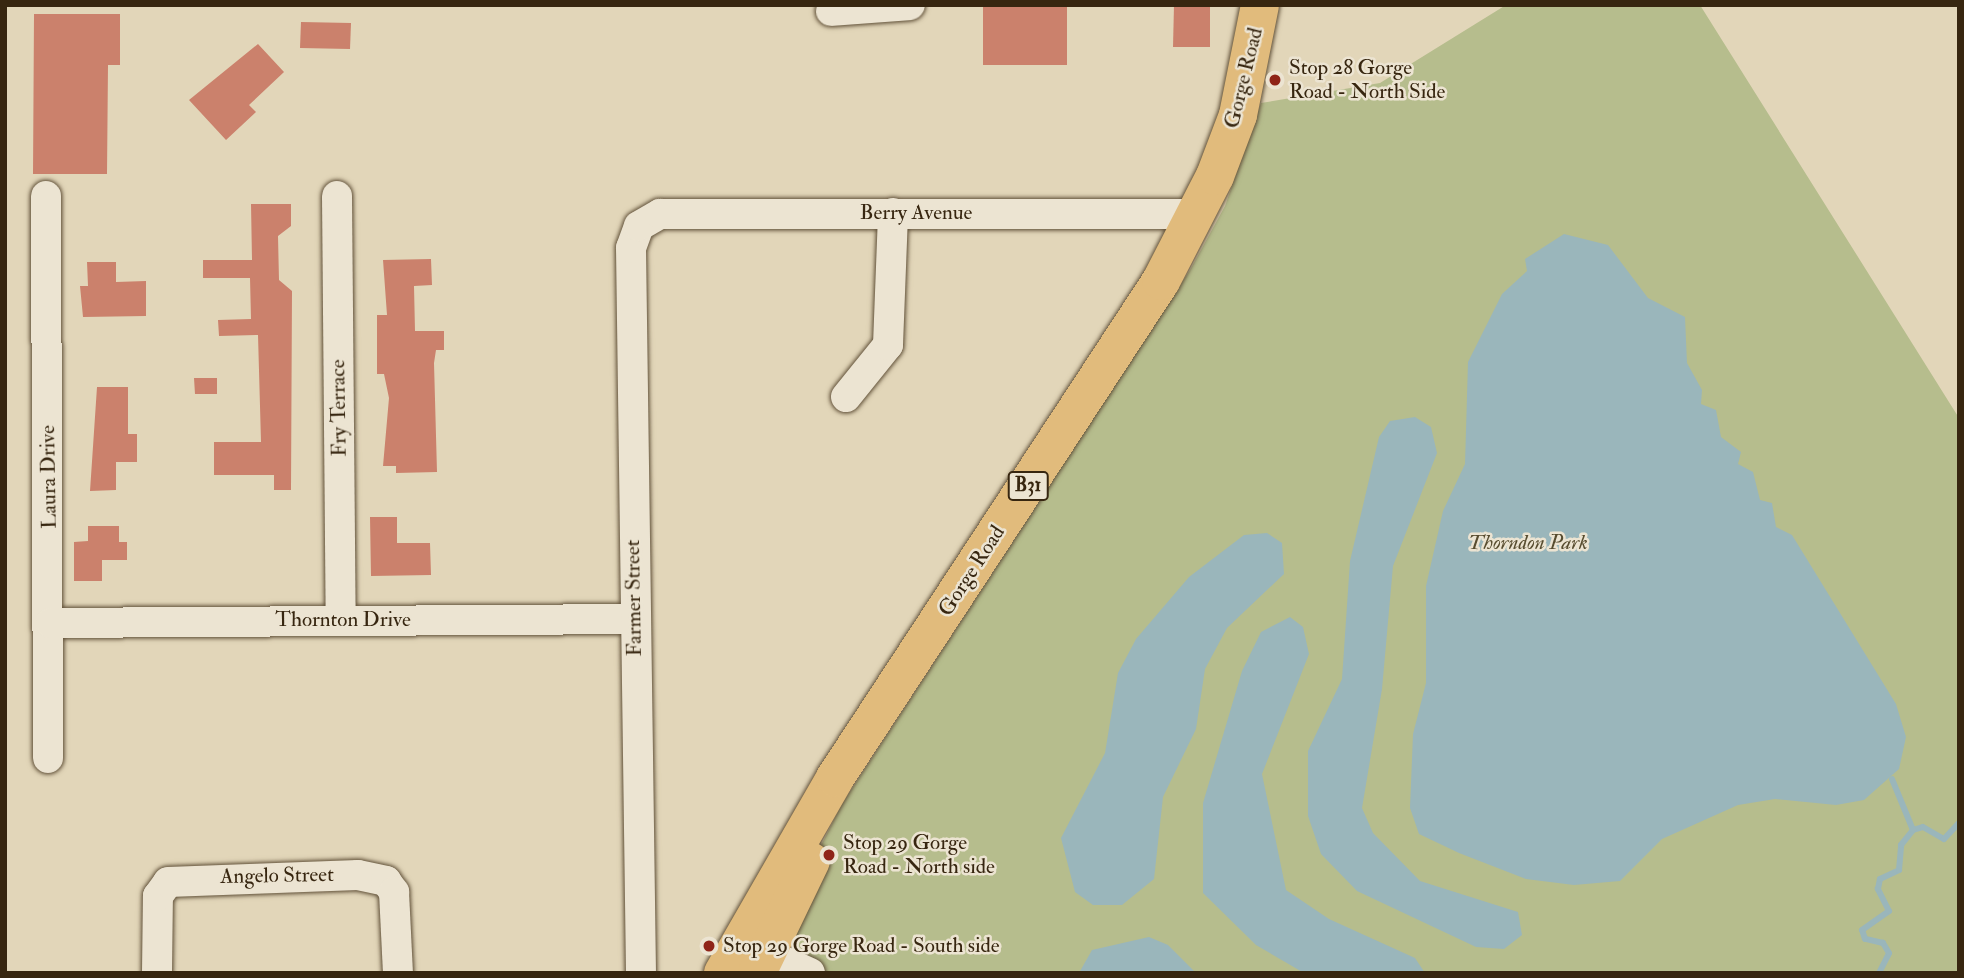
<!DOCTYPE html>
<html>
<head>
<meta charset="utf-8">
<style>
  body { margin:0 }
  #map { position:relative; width:1964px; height:978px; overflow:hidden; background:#e2d6b9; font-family:"IM FELL Double Pica",serif }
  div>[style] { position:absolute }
  .green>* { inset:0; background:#b6bd8d }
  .water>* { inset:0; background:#9ab6bb }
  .stream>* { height:6px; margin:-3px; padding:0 3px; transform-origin:3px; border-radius:3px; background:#9ab6bb }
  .building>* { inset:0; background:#cb816c }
  .roads { filter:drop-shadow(0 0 2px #62523a) drop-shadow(0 0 2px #62523a) }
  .minor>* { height:30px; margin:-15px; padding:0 15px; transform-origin:15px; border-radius:15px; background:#ece4d2 }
  .major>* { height:38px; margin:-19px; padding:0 19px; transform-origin:19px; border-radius:19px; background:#e1bb7c }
  .dots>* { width:19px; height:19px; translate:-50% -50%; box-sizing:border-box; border:4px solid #ece4d2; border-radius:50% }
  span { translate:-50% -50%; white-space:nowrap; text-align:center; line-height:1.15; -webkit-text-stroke:5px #ece4d2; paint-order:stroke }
  .shield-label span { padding:2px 5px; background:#ece4d2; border:2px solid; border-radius:5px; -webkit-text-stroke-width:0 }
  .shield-label { font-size:19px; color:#372610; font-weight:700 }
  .poi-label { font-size:21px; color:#372610 }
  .left { translate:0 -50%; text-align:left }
  .street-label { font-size:21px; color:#372610 }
  .park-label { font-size:21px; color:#574c2f; font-style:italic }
  .frame { position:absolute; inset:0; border:7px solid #372610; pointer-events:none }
</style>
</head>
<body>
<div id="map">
  <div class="green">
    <div style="clip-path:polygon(1506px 5px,1700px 5px,1959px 418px,1959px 973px,810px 973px,767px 952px,842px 804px,1190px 270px,1225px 206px,1261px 103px,1380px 83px)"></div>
  </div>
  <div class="water">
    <div style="clip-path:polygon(1564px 234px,1608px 245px,1648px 298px,1685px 317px,1687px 363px,1702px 390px,1701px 404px,1716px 410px,1721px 437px,1741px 452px,1738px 464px,1753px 472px,1760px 500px,1772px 503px,1776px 527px,1792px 535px,1896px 704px,1906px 737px,1899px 769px,1864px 800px,1836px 805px,1775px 799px,1738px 805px,1662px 839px,1620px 881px,1574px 885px,1526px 879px,1459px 853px,1419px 834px,1410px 808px,1413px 734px,1426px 683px,1426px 586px,1443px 511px,1465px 464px,1468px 362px,1502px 294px,1527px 271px,1525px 259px)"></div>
    <div style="clip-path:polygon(1415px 417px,1431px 427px,1437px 453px,1393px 566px,1382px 689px,1362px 808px,1373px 833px,1420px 881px,1518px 912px,1522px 935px,1504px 949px,1476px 947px,1357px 891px,1321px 854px,1308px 816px,1308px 751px,1342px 679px,1350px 561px,1379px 437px,1390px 421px)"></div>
    <div style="clip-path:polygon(1244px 535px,1267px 533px,1282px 543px,1284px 574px,1227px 628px,1205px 669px,1196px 729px,1163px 797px,1154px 879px,1122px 905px,1093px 905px,1075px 892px,1061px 838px,1105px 753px,1118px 673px,1136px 639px,1189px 577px)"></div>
    <div style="clip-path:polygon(1290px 617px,1303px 627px,1309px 654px,1262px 774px,1286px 890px,1329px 919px,1415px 958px,1425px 973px,1304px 973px,1256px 945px,1203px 893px,1203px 803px,1242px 671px,1261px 632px)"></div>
    <div style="clip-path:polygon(1149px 937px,1168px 945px,1196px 973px,1079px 973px,1092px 950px)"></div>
  </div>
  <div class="stream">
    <div style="left:1913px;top:830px;width:10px;rotate:-17deg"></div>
    <div style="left:1923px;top:827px;width:24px;rotate:30deg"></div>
    <div style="left:1944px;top:839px;width:22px;rotate:-47deg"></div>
    <div style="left:1879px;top:973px;width:22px;rotate:-63deg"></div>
    <div style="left:1889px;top:953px;width:12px;rotate:-121deg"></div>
    <div style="left:1883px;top:943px;width:18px;rotate:-167deg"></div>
    <div style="left:1865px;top:939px;width:9px;rotate:-108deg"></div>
    <div style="left:1862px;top:930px;width:33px;rotate:-35deg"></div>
    <div style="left:1889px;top:911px;width:25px;rotate:-117deg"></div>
    <div style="left:1878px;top:889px;width:10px;rotate:-79deg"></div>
    <div style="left:1880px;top:879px;width:21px;rotate:-25deg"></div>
    <div style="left:1899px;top:870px;width:25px;rotate:-85deg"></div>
    <div style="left:1901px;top:845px;width:19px;rotate:-51deg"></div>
    <div style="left:1913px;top:830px;width:55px;rotate:-112.4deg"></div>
  </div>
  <div class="building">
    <div style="clip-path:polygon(983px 5px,1067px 5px,1067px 65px,983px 65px)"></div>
    <div style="clip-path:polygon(1174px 5px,1210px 5px,1210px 47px,1173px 47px)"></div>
    <div style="clip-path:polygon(34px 14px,120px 14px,120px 65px,108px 65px,107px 174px,33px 174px)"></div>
    <div style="clip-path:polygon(301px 22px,351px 23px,350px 49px,300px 48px)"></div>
    <div style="clip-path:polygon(258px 44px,284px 72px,249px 105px,256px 112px,226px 140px,189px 100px)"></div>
    <div style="clip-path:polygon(251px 204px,291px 204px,291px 226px,278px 236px,279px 280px,292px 291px,291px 490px,274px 490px,274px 475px,214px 475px,214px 442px,261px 442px,258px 335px,219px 336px,218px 320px,251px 319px,250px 278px,203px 278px,203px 260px,252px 260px)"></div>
    <div style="clip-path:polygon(431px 259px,432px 285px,414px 286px,415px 331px,444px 331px,444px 350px,436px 350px,434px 363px,437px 472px,396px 473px,396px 466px,383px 466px,389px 398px,384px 374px,377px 374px,377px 315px,387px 315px,383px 260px)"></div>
    <div style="clip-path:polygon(87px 262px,116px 262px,116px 282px,146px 281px,146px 316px,83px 317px,80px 286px,88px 286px)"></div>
    <div style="clip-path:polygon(194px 378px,217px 378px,217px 394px,195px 394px)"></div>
    <div style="clip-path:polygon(97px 387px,128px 387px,128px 434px,137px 434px,137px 462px,116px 462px,116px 490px,90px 491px)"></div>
    <div style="clip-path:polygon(370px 517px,397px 517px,397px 543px,430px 543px,431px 575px,371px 576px)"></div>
    <div style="clip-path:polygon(88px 526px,119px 526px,119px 542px,127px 542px,127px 560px,102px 560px,102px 581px,74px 581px,74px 542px,88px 541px)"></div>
  </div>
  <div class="roads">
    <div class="minor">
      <div style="left:831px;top:11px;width:79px;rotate:-4.3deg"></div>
      <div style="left:46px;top:196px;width:562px;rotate:89.8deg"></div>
      <div style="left:337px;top:196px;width:424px;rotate:89.5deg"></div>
      <div style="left:846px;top:397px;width:67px;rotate:-51.1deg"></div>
      <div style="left:888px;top:345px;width:132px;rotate:-87.8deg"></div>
      <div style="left:51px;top:623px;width:583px;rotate:-0.39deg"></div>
      <div style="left:748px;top:945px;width:68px;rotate:24.3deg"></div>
      <div style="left:157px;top:973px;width:77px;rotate:-89.3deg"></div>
      <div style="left:158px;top:896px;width:17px;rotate:-54deg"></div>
      <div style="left:168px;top:882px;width:190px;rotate:-2.1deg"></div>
      <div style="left:358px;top:875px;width:29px;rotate:12deg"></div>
      <div style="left:386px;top:881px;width:14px;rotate:54deg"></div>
      <div style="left:394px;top:892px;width:81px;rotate:87.2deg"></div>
      <div style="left:641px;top:973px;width:725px;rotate:-90.79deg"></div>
      <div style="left:631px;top:248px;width:23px;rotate:-70deg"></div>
      <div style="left:639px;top:226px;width:24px;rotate:-30deg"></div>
      <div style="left:660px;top:214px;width:536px"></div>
    </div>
    <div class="major">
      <div style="left:723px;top:973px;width:225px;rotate:-60.1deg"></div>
      <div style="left:835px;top:778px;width:594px;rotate:-56.74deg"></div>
      <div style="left:1161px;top:281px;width:118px;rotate:-62.8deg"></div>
      <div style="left:1215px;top:176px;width:65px;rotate:-69.3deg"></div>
      <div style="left:1238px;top:115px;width:112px;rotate:-78.7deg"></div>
      <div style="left:757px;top:973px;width:124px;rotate:-64.3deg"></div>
    </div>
  </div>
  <div class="dots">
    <div style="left:1275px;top:80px;background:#8f2418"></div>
    <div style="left:829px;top:855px;background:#8f2418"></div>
    <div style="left:709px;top:946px;background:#8f2418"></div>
  </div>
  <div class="shield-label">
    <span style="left:1028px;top:486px">B31</span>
  </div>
  <div class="poi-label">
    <span class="left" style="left:1289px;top:80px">Stop 28 Gorge<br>Road - North Side</span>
    <span class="left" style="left:843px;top:855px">Stop 29 Gorge<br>Road - North side</span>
    <span class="left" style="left:723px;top:946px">Stop 29 Gorge Road - South side</span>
  </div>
  <div class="street-label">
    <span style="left:1244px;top:78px;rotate:-76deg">Gorge Road</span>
    <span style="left:916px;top:213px">Berry Avenue</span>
    <span style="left:339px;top:408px;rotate:-91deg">Fry Terrace</span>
    <span style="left:49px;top:477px;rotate:-91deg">Laura Drive</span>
    <span style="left:972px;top:571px;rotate:-57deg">Gorge Road</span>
    <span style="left:634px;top:598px;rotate:-91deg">Farmer Street</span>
    <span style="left:343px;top:620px">Thornton Drive</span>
    <span style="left:277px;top:876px;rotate:-1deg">Angelo Street</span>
  </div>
  <div class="park-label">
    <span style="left:1528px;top:543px">Thorndon Park</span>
  </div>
  <div class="frame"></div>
</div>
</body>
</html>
